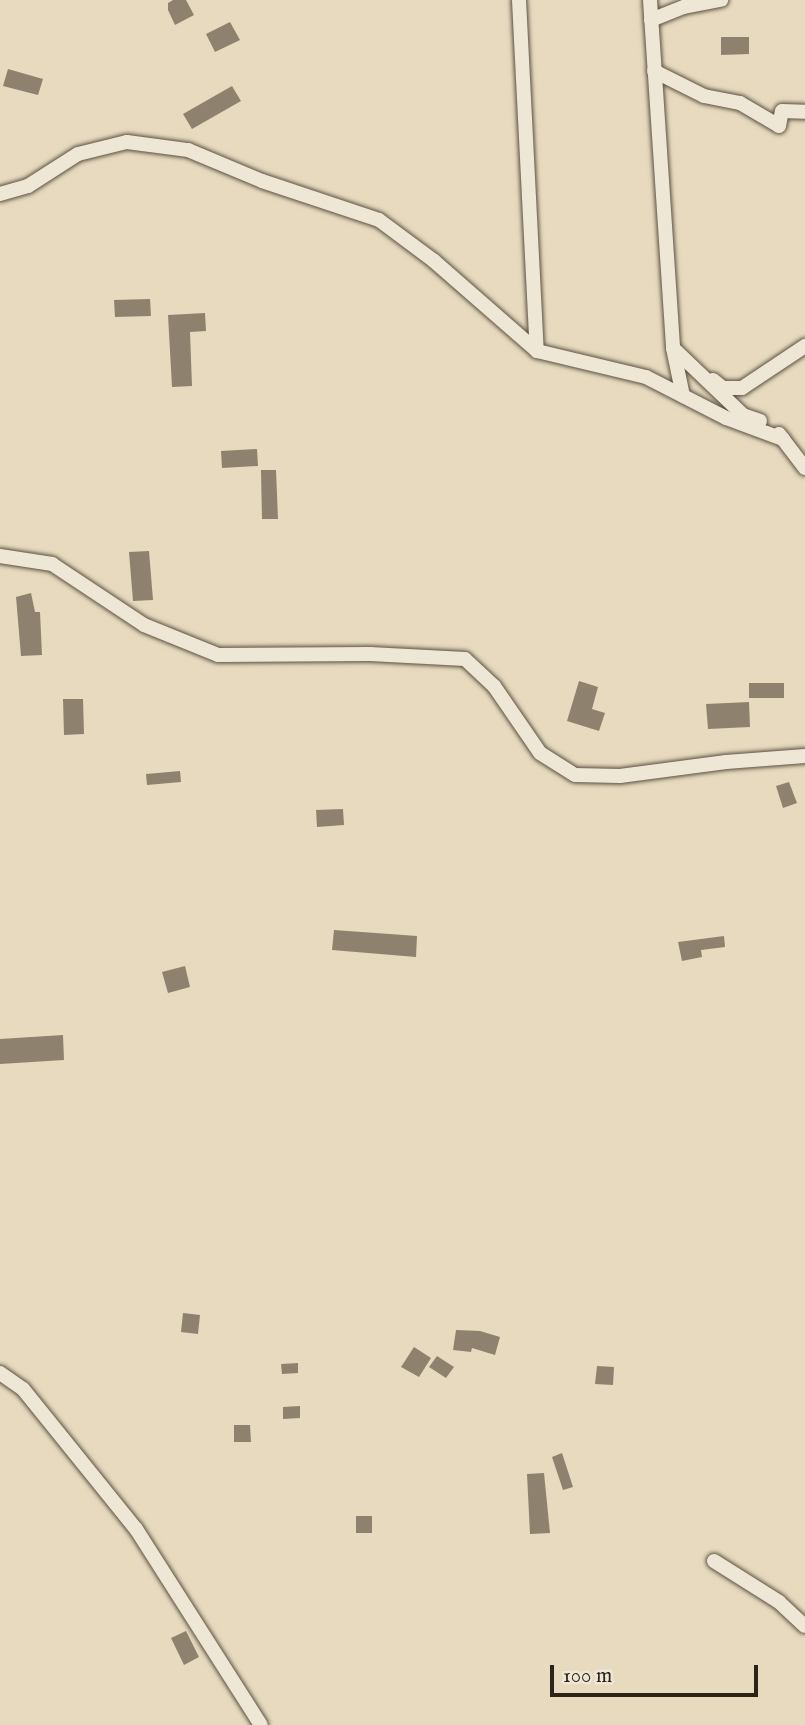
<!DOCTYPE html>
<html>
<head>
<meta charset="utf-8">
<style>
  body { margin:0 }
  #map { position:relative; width:805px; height:1725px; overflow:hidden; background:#e7dabf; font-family:"IM FELL English",serif }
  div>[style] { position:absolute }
  .building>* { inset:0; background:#8e826e }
  .roads { filter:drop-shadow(0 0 2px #5c5141) drop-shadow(0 0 2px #5c5141) }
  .minor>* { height:14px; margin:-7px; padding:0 7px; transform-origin:7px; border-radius:7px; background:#efe7d5 }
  span { translate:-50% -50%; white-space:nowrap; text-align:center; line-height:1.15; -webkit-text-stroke:7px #efe7d5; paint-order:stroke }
  .scale { position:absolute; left:550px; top:1665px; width:208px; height:32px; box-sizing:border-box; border:4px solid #2e2317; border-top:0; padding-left:9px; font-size:21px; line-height:24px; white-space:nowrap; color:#2e2317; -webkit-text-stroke:5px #efe7d5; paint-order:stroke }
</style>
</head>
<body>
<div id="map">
  <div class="building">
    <div style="clip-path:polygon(173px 0,186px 0,194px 15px,175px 25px,168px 10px,168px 3px)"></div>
    <div style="clip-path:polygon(230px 22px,240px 40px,215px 52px,206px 34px)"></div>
    <div style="clip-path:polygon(721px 37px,749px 37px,749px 54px,721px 55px)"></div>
    <div style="clip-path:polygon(8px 69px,43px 79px,38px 95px,3px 86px)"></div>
    <div style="clip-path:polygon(232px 86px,241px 101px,192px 129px,183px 114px)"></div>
    <div style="clip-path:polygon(150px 299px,151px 316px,115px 317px,114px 300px)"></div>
    <div style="clip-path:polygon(205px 313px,206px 331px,190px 332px,192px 386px,172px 387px,168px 315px)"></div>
    <div style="clip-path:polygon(257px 449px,258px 466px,222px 468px,221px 451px)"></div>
    <div style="clip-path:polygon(261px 470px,276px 470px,278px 519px,262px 519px)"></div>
    <div style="clip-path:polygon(149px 551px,153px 600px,133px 601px,129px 552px)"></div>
    <div style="clip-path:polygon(31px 593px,35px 612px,40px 612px,42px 655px,21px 656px,16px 597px)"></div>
    <div style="clip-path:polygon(579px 681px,598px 687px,592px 709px,605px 713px,599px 731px,567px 721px)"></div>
    <div style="clip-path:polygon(749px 683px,784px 683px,784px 698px,749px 698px)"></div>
    <div style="clip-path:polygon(63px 699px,83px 699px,84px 734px,64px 735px)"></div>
    <div style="clip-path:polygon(749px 702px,750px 727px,708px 729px,706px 704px)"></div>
    <div style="clip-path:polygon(180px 771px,181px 782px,147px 785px,146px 774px)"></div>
    <div style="clip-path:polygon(789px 782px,797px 803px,783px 808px,776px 786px)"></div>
    <div style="clip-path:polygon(343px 809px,344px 825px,317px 827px,316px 810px)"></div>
    <div style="clip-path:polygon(334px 930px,417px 936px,416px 957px,332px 950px)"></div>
    <div style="clip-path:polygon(724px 936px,725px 947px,701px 950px,702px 957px,682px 961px,678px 942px)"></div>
    <div style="clip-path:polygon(185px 966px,190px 987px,168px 993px,162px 972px)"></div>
    <div style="clip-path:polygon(63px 1035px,64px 1060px,0 1064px,0 1039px)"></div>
    <div style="clip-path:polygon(183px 1313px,200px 1315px,198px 1334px,181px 1332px)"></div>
    <div style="clip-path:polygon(456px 1330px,480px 1331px,500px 1337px,495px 1355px,472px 1348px,471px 1352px,453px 1350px)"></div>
    <div style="clip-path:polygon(414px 1347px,431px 1358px,419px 1377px,401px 1367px)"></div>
    <div style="clip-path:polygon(437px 1356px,454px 1367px,446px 1378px,429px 1367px)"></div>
    <div style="clip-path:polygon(298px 1363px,298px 1373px,282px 1374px,281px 1364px)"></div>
    <div style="clip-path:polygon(597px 1366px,614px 1367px,613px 1385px,595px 1384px)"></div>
    <div style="clip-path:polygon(300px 1406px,300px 1418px,283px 1419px,283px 1407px)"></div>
    <div style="clip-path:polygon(234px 1425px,250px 1425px,251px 1442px,234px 1442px)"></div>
    <div style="clip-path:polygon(562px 1453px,573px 1487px,563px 1490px,552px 1457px)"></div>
    <div style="clip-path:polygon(544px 1473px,550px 1533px,530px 1534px,527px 1474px)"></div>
    <div style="clip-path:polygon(356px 1516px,372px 1516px,372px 1533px,356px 1533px)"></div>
    <div style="clip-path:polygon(186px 1631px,199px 1657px,184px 1665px,171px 1638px)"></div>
  </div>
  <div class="roads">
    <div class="minor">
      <div style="left:519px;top:0;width:351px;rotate:87.1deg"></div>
      <div style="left:650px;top:0;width:349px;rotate:86.2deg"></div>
      <div style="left:673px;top:348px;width:49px;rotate:78.2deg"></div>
      <div style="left:651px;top:20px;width:35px;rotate:-22deg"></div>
      <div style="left:684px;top:7px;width:38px;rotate:-11deg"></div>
      <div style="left:654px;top:71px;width:56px;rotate:26.6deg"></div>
      <div style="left:704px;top:96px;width:37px;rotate:11deg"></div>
      <div style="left:740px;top:103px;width:45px;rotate:30.5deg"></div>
      <div style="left:779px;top:126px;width:15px;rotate:-79deg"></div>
      <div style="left:782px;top:111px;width:23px;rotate:2deg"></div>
      <div style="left:0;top:194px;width:29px;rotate:-16deg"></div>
      <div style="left:28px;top:186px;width:59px;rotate:-32.6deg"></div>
      <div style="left:78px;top:154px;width:50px;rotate:-13.8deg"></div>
      <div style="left:127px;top:142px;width:62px;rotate:7.5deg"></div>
      <div style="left:188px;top:150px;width:80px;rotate:22.7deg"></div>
      <div style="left:262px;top:181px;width:123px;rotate:18.4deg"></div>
      <div style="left:379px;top:220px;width:69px;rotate:36.7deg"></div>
      <div style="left:434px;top:261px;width:137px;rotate:41.1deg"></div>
      <div style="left:537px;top:351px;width:112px;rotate:13.4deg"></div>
      <div style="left:646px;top:377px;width:90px;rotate:27.1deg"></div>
      <div style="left:726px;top:418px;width:61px;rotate:20.2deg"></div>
      <div style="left:673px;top:348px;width:97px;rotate:43.7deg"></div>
      <div style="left:743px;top:415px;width:18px;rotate:19deg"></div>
      <div style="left:713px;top:380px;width:13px;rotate:39deg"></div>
      <div style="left:723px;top:388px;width:19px"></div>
      <div style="left:742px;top:388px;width:76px;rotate:-33.7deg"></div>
      <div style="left:779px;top:434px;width:43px;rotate:52.6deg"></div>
      <div style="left:0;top:556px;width:53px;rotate:8.7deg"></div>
      <div style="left:52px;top:564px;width:110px;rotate:33.5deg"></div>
      <div style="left:144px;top:625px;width:80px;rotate:22.1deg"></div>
      <div style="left:218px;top:655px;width:152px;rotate:-0.4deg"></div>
      <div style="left:370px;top:654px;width:95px;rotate:3deg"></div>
      <div style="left:465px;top:659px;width:40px;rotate:43deg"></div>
      <div style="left:494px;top:686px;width:81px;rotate:55.5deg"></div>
      <div style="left:540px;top:753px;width:41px;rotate:32.2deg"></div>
      <div style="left:575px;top:775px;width:45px;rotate:1.3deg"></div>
      <div style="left:620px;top:776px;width:107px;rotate:-7.5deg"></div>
      <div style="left:726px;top:762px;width:79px;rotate:-4.3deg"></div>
      <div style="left:0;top:1373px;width:28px;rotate:35deg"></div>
      <div style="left:23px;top:1389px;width:180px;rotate:51.1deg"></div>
      <div style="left:136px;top:1529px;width:232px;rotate:57.5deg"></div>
      <div style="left:714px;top:1561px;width:77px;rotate:32.2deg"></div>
      <div style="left:779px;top:1602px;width:35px;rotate:43deg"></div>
    </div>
  </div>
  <div class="scale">100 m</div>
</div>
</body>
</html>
